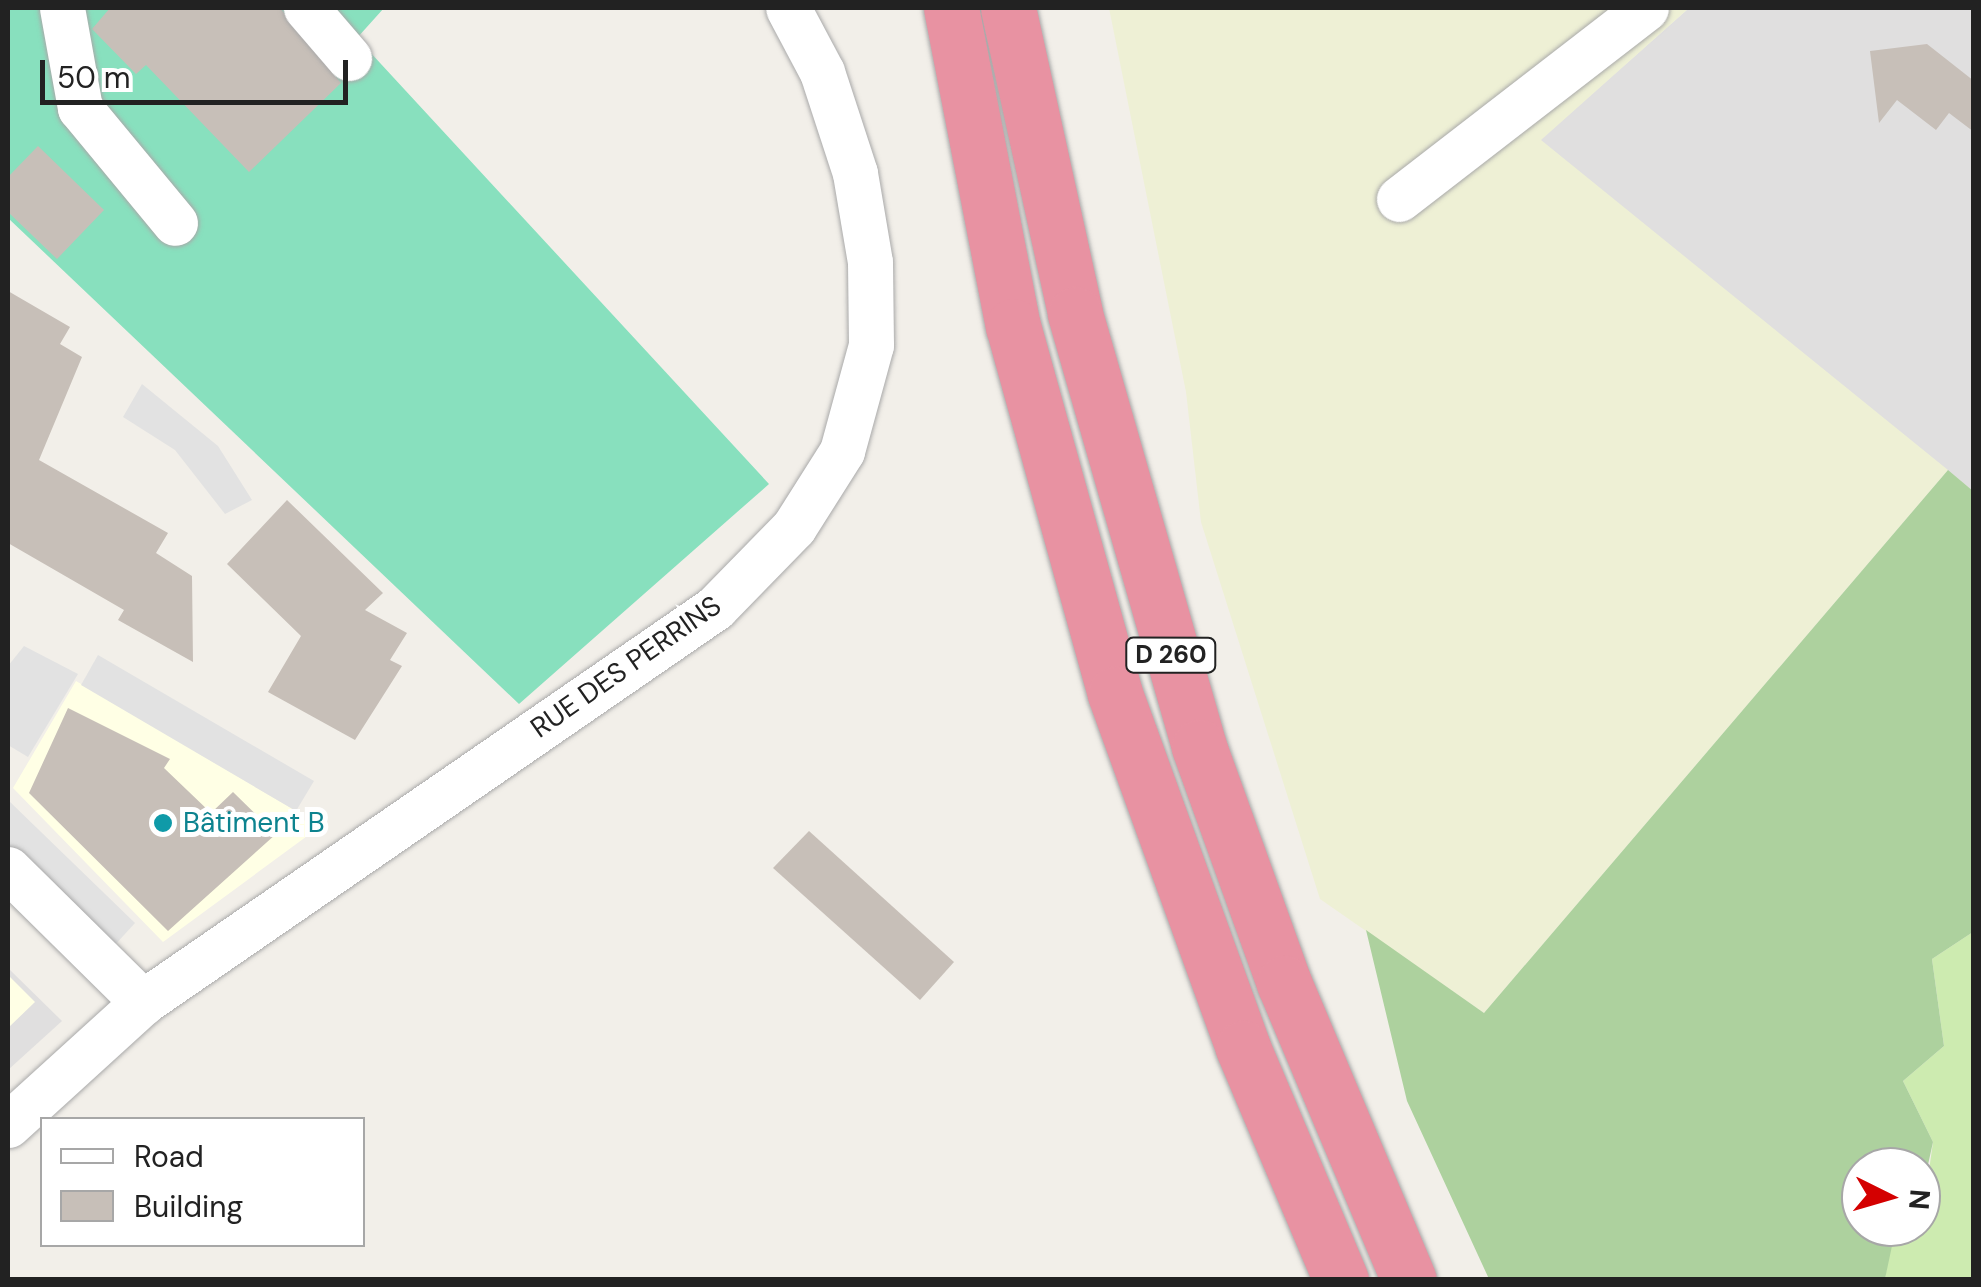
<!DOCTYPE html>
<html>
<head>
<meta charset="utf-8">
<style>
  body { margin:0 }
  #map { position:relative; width:1981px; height:1287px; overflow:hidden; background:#f2efe9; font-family:"DM Sans",sans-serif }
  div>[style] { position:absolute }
  .residential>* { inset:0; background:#e0dfdf }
  .education>* { inset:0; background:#ffffe5 }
  .farmland>* { inset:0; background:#eef0d5 }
  .grass>* { inset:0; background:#cdebb0 }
  .forest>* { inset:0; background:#add19e }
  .pitch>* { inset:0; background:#88e0be }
  .parking>* { inset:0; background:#e2e2e2 }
  .building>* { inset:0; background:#c7bfb8 }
  .roads { filter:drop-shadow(0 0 2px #a9a9a9) drop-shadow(0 0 2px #a9a9a9) }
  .minor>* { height:45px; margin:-22.5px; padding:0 22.5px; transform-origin:22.5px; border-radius:22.5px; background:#fff }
  .highway>* { height:55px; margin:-27.5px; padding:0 27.5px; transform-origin:27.5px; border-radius:27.5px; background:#e892a2 }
  .dots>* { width:28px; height:28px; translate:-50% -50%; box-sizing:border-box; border:5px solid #fff; border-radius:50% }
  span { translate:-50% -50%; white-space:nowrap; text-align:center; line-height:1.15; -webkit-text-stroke:10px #fff; paint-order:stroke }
  .shield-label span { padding:2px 8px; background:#fff; border:2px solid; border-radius:8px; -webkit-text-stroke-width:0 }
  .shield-label { font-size:25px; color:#222; font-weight:700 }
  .street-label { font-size:28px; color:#222 }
  .culture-label { font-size:28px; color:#0d838f }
  .left { translate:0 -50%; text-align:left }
  .frame { position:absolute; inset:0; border:10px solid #222; pointer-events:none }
  .legend { position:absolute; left:40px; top:1117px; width:325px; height:130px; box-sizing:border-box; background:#fff; border:2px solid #a7a7a7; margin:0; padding:12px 18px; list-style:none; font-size:30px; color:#222 }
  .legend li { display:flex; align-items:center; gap:20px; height:50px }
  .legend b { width:50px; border:2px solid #a7a7a7 }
  .north { position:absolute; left:1841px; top:1147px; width:100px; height:100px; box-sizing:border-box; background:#fff; border:2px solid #a7a7a7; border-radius:50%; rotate:95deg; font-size:28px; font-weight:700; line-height:40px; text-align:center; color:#222 }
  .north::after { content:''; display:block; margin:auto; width:35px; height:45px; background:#d40000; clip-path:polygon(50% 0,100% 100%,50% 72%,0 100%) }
  .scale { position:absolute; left:40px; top:60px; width:308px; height:45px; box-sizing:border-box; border:5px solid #222; border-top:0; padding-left:12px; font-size:30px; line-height:35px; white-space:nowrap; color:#222; -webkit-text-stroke:8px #fff; paint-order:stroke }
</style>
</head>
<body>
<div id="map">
  <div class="residential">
    <div style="clip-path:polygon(1689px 8px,1973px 8px,1973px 491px,1540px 140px)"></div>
    <div style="clip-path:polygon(8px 968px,62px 1021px,8px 1070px)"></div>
  </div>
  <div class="education">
    <div style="clip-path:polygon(76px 681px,296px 811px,314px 831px,163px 942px,13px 788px)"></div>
    <div style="clip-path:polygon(8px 975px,35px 1002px,8px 1028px)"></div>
  </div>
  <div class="farmland">
    <div style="clip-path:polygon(1109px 8px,1689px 8px,1541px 140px,1948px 470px,1484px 1013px,1320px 899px,1201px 522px,1186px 392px)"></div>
  </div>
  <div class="grass">
    <div style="clip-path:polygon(1973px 932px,1973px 1279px,1885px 1279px,1892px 1233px,1921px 1227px,1933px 1142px,1903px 1081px,1944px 1046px,1932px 959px)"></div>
  </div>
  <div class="forest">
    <div style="clip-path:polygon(1948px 470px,1973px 491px,1973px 932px,1932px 959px,1944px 1046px,1903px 1081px,1933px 1142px,1922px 1192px,1921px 1167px,1861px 1167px,1861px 1227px,1896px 1227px,1885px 1279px,1489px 1279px,1407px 1101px,1366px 930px,1484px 1013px)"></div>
  </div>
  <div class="pitch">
    <div style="clip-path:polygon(8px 8px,384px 8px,357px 38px,769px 484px,519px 704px,8px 218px)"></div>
  </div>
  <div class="parking">
    <div style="clip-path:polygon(142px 384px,218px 446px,252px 500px,225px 514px,175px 450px,123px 417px)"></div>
    <div style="clip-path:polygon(24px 646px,78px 674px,28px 757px,8px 745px,8px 666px)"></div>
    <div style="clip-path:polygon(98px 655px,314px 781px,296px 811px,81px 685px)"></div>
    <div style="clip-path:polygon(8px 800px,135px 923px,113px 947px,8px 845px)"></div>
  </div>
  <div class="building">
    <div style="clip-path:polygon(110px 8px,280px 8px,341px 83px,249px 172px,146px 65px,136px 74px,92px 29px)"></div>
    <div style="clip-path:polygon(1927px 44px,1974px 81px,1974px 132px,1949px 113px,1936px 130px,1897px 100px,1879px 123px,1870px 51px)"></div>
    <div style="clip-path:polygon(38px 146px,104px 210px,57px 259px,8px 212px,8px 177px)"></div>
    <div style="clip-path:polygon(8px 291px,70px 327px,60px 344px,82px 357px,39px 460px,168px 533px,156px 553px,192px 576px,193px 662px,118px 620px,124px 610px,8px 543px)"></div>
    <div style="clip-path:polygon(287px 500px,383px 593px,365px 610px,407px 633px,390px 660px,402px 666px,355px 740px,268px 692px,301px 636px,227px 564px)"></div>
    <div style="clip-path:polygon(68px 708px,170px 759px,164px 768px,211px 813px,233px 792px,276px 834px,168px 931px,29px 793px)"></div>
    <div style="clip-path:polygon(809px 831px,954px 962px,920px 1000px,773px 868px)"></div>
  </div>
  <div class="roads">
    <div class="minor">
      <div style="left:62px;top:8px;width:102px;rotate:79.8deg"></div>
      <div style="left:80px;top:108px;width:149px;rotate:50.4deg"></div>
      <div style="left:306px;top:8px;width:66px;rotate:49.3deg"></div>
      <div style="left:1399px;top:199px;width:312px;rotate:-37.7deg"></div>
      <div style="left:8px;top:869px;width:190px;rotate:44.6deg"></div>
      <div style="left:8px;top:1125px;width:183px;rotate:-42.3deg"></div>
      <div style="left:143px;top:1002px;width:695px;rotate:-34.56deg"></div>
      <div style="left:715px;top:608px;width:113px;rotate:-45.7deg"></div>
      <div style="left:794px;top:527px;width:90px;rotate:-57.7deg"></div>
      <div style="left:842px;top:451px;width:110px;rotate:-74.7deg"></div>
      <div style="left:871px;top:345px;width:83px;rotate:-90.7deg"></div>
      <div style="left:870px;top:262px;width:90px;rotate:-99.6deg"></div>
      <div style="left:855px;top:173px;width:106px;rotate:-108.1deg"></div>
      <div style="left:822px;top:72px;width:72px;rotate:-118deg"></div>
    </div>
    <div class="highway">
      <div style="left:951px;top:8px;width:324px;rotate:79deg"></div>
      <div style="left:1013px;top:326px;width:382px;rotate:74.5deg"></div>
      <div style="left:1115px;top:694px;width:376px;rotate:70.1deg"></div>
      <div style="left:1243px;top:1048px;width:252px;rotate:67.1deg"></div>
      <div style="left:1008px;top:8px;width:313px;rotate:77.6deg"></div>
      <div style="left:1075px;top:314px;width:450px;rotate:74deg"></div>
      <div style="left:1199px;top:747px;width:251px;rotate:70.2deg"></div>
      <div style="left:1284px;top:983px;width:322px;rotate:67.2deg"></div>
    </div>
  </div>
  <div class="dots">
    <div style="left:163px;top:823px;background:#0f9aa8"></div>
  </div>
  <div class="shield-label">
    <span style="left:1171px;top:655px">D 260</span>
  </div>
  <div class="street-label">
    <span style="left:626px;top:667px;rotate:-35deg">RUE DES PERRINS</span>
  </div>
  <div class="culture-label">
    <span class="left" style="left:183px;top:823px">Bâtiment B</span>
  </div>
  <div class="frame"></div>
  <ul class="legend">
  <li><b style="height:12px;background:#fff"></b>Road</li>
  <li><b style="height:28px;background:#c7bfb8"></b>Building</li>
  </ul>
  <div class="north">N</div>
  <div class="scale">50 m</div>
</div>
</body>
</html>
